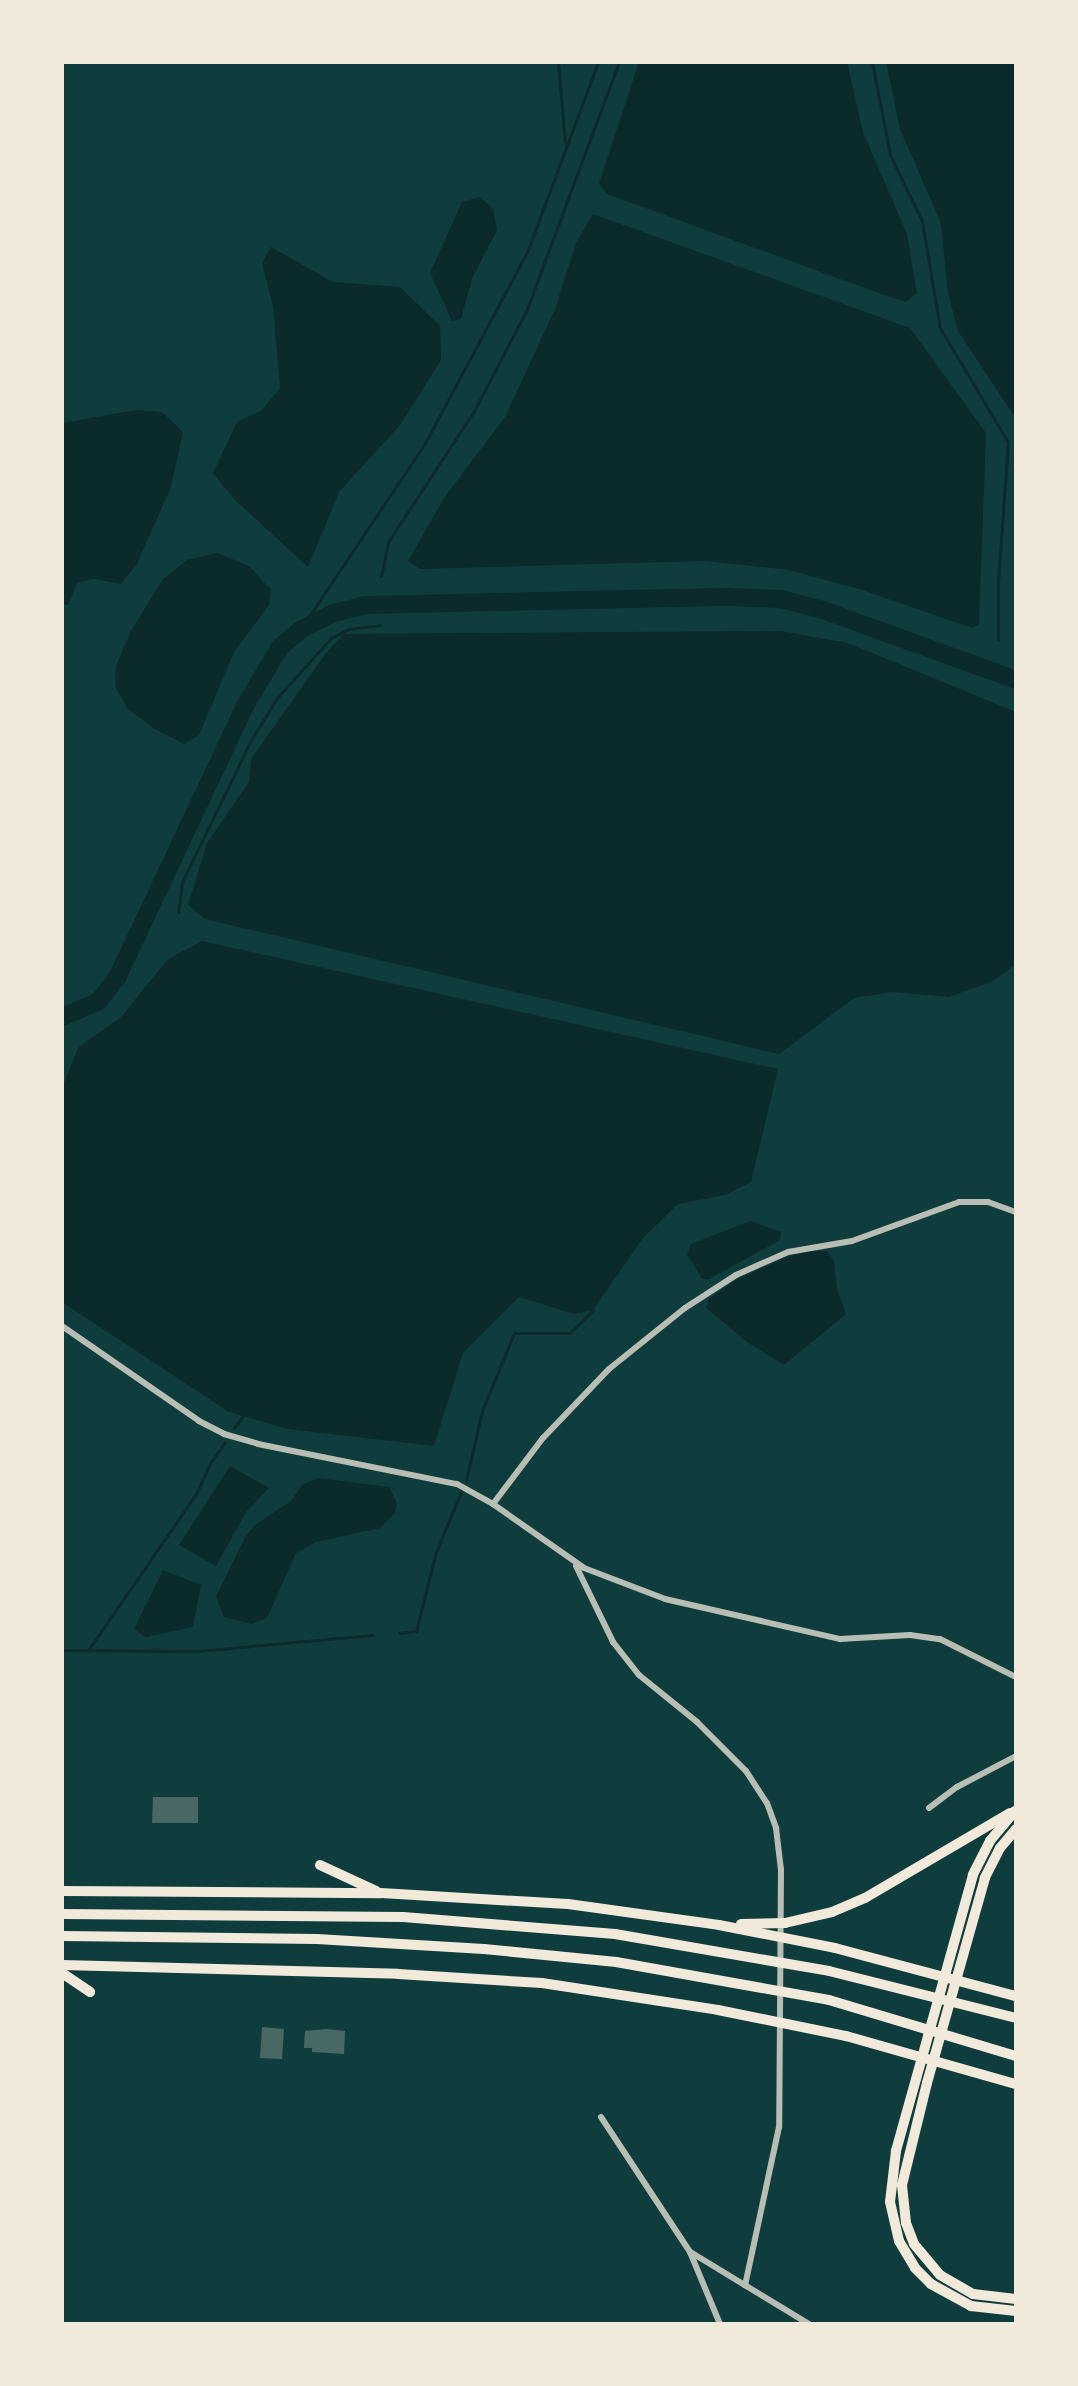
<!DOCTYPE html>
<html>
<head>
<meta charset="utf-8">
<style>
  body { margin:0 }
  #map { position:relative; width:1078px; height:2386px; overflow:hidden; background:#0f3d3e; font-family:Signika,sans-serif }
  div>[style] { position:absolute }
  .water>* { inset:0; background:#0a2a2b }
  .stream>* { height:3px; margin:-1.5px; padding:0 1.5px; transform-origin:1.5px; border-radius:1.5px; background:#0a2a2b }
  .river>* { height:18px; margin:-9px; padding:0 9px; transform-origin:9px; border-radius:9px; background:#0a2a2b }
  .building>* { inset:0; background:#486865 }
  .minor>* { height:6px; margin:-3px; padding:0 3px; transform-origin:3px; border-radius:3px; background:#b8beb3 }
  .motorway>* { height:10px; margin:-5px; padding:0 5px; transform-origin:5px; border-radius:5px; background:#f1e9da }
  span { translate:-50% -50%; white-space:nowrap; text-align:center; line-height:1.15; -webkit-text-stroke:6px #f1e9da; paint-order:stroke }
  .frame { position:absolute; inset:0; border:64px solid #f1e9da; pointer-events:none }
</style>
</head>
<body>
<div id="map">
  <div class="water">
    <div style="clip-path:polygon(639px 62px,847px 62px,863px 132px,907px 234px,917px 293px,906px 302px,884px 295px,607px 194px,599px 183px)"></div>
    <div style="clip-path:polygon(886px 62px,1016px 62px,1016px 419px,958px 331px,948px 293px,941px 223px,900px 129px)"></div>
    <div style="clip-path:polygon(480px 197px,493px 209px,497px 230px,472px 279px,461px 319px,452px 321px,430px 273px,462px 202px)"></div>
    <div style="clip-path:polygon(593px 214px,910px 328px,986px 433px,979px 625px,972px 628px,862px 590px,789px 570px,705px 561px,420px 569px,408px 561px,444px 498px,505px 417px,555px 309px,576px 243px)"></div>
    <div style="clip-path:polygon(271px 247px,333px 282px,400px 287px,440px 326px,441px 360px,401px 424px,339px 492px,308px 567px,235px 500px,213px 473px,237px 422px,261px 411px,280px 388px,273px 306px,262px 263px)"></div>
    <div style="clip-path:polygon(136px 410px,162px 412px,183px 432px,171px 487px,137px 564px,121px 584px,94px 579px,77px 583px,68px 605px,62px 604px,62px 423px)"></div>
    <div style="clip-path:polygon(217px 553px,249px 566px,271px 590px,269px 605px,234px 652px,199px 735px,184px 744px,153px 728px,127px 708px,115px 686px,116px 666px,131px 631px,163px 579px,187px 560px)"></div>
    <div style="clip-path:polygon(781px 631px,848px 643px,1016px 712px,1016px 964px,993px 981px,949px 997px,892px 992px,854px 998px,779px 1054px,205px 919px,188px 905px,207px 843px,249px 782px,251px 759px,326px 653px,344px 634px)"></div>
    <div style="clip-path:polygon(202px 941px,778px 1069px,751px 1182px,725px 1195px,678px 1204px,643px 1238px,593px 1310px,574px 1314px,519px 1297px,463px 1353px,434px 1446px,288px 1429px,229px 1412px,62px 1302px,62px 1088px,78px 1048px,121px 1017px,168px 959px)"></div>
    <div style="clip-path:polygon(751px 1221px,781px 1232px,780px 1240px,709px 1279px,702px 1279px,687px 1254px,691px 1244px)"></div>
    <div style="clip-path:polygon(811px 1251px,827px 1251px,834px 1261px,837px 1289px,846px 1314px,784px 1365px,747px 1342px,706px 1308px,709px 1299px,734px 1281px,784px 1258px)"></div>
    <div style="clip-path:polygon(230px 1466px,269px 1488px,246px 1512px,216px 1566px,179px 1545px)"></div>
    <div style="clip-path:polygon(318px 1478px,389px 1487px,397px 1503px,395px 1513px,380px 1528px,316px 1542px,296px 1553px,267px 1618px,251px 1624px,224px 1617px,216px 1597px,245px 1537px,255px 1525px,291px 1501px,302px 1485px)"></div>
    <div style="clip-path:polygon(163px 1570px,201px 1585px,193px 1627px,146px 1637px,134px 1629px)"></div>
  </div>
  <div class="stream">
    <div style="left:558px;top:62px;width:80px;rotate:85deg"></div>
    <div style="left:872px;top:62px;width:95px;rotate:79deg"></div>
    <div style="left:890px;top:155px;width:73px;rotate:64.1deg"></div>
    <div style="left:922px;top:221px;width:109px;rotate:80.5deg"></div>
    <div style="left:940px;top:328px;width:133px;rotate:59.2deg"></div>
    <div style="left:1008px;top:442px;width:138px;rotate:94.1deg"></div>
    <div style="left:998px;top:580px;width:60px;rotate:90deg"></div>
    <div style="left:381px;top:576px;width:35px;rotate:-78deg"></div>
    <div style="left:388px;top:542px;width:157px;rotate:-56.7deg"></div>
    <div style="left:474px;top:411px;width:115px;rotate:-62.5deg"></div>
    <div style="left:527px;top:309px;width:264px;rotate:-69.6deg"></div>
    <div style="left:300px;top:630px;width:225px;rotate:-56.2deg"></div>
    <div style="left:425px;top:443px;width:219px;rotate:-61.9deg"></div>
    <div style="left:528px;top:250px;width:201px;rotate:-69.6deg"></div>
    <div style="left:178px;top:912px;width:30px;rotate:-82deg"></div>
    <div style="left:182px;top:882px;width:158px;rotate:-64.1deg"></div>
    <div style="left:251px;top:740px;width:49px;rotate:-58.2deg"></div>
    <div style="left:277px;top:698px;width:81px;rotate:-48deg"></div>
    <div style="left:331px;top:638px;width:20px;rotate:-27deg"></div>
    <div style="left:349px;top:629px;width:31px;rotate:-7deg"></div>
    <div style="left:234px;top:1428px;width:15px;rotate:-53deg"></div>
    <div style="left:466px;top:1480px;width:71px;rotate:-76.9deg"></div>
    <div style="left:482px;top:1411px;width:84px;rotate:-67.7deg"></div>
    <div style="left:514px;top:1333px;width:56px"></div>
    <div style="left:570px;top:1333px;width:33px;rotate:-45deg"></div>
    <div style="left:399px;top:1633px;width:17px;rotate:-7deg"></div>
    <div style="left:416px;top:1631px;width:81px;rotate:-75.8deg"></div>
    <div style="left:436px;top:1552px;width:65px;rotate:-67.4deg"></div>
    <div style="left:89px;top:1649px;width:188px;rotate:-55.4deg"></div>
    <div style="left:196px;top:1494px;width:35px;rotate:-65deg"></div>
    <div style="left:211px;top:1462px;width:24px;rotate:-55deg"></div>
    <div style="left:62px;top:1650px;width:135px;rotate:0.4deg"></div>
    <div style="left:197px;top:1651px;width:176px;rotate:-5.2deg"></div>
  </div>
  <div class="river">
    <div style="left:62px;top:1017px;width:39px;rotate:-23deg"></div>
    <div style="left:98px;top:1002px;width:31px;rotate:-52deg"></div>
    <div style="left:117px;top:978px;width:303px;rotate:-64.8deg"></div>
    <div style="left:246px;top:704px;width:66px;rotate:-59.2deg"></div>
    <div style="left:280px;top:647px;width:26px;rotate:-40deg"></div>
    <div style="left:300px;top:630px;width:38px;rotate:-27deg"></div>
    <div style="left:334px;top:613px;width:33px;rotate:-14deg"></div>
    <div style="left:366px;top:605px;width:364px;rotate:-1.3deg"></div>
    <div style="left:730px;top:597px;width:51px;rotate:2.2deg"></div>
    <div style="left:781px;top:599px;width:43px;rotate:14.7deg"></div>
    <div style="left:823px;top:610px;width:205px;rotate:19.9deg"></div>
  </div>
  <div class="building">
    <div style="clip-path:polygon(153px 1797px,198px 1797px,198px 1823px,152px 1823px)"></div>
    <div style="clip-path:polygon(262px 2027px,284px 2029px,282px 2059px,260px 2058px)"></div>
    <div style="clip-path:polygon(326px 2029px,345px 2031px,344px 2054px,312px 2052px,312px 2048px,304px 2048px,305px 2031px)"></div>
  </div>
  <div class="minor">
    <div style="left:62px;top:1326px;width:167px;rotate:34.7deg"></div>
    <div style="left:199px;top:1421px;width:28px;rotate:27deg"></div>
    <div style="left:224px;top:1434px;width:35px;rotate:16deg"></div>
    <div style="left:258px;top:1444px;width:203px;rotate:11.4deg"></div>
    <div style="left:457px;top:1484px;width:41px;rotate:29.1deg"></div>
    <div style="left:493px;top:1504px;width:111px;rotate:35.1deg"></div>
    <div style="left:584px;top:1568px;width:87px;rotate:20.9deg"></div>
    <div style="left:665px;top:1599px;width:180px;rotate:12.9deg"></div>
    <div style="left:840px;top:1639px;width:70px;rotate:-3.3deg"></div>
    <div style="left:910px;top:1635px;width:30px;rotate:8deg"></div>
    <div style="left:940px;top:1639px;width:85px;rotate:26.6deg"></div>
    <div style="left:493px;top:1504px;width:83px;rotate:-52.9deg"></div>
    <div style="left:543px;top:1438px;width:95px;rotate:-46.3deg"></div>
    <div style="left:609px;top:1369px;width:97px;rotate:-38.8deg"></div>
    <div style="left:685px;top:1308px;width:61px;rotate:-32.9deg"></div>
    <div style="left:736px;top:1275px;width:57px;rotate:-23.9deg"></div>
    <div style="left:788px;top:1252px;width:65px;rotate:-9.8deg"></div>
    <div style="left:852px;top:1241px;width:114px;rotate:-20deg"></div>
    <div style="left:959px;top:1202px;width:29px"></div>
    <div style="left:988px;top:1202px;width:30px;rotate:20deg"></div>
    <div style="left:576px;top:1566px;width:85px;rotate:64deg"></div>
    <div style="left:613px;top:1642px;width:42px;rotate:51.8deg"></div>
    <div style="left:639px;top:1675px;width:75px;rotate:39deg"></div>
    <div style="left:697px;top:1722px;width:69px;rotate:45deg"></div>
    <div style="left:746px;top:1771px;width:38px;rotate:57deg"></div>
    <div style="left:767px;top:1803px;width:27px;rotate:70deg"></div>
    <div style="left:776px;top:1828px;width:42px;rotate:83.2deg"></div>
    <div style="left:781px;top:1870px;width:257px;rotate:90.4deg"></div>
    <div style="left:779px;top:2127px;width:162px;rotate:102.1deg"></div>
    <div style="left:929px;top:1808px;width:35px;rotate:-37deg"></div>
    <div style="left:957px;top:1787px;width:67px;rotate:-27.7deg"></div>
    <div style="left:601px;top:2117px;width:162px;rotate:56.6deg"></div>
    <div style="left:690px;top:2252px;width:78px;rotate:67.4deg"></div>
    <div style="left:692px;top:2253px;width:137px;rotate:31.3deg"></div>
  </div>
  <div class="motorway">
    <div style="left:1015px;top:1811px;width:39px;rotate:130deg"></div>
    <div style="left:990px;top:1841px;width:38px;rotate:117deg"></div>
    <div style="left:973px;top:1875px;width:287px;rotate:105.6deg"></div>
    <div style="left:896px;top:2151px;width:51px;rotate:96.7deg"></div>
    <div style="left:890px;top:2202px;width:40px;rotate:77deg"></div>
    <div style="left:899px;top:2241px;width:31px;rotate:59deg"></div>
    <div style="left:915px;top:2268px;width:23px;rotate:45deg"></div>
    <div style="left:931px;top:2284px;width:46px;rotate:28.8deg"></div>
    <div style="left:971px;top:2306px;width:45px;rotate:6.3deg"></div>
    <div style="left:1016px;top:1829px;width:25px;rotate:130deg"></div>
    <div style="left:1000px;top:1848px;width:34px;rotate:117deg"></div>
    <div style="left:985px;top:1878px;width:213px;rotate:105.8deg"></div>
    <div style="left:927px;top:2083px;width:105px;rotate:103.8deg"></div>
    <div style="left:902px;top:2185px;width:38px;rotate:84deg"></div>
    <div style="left:906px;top:2223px;width:22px;rotate:69deg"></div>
    <div style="left:914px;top:2244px;width:40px;rotate:50deg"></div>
    <div style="left:940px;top:2275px;width:38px;rotate:30deg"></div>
    <div style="left:973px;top:2294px;width:43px;rotate:6.6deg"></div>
    <div style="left:320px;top:1865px;width:62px;rotate:24.9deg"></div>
    <div style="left:62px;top:1891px;width:319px;rotate:0.4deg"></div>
    <div style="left:381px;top:1893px;width:187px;rotate:3.4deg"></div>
    <div style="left:568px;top:1904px;width:152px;rotate:7.9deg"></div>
    <div style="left:719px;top:1925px;width:118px;rotate:11.2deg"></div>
    <div style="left:835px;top:1948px;width:187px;rotate:14.9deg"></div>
    <div style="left:62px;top:1914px;width:341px;rotate:0.5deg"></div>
    <div style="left:403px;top:1917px;width:213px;rotate:4.6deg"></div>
    <div style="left:615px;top:1934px;width:217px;rotate:9.8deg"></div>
    <div style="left:829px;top:1971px;width:193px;rotate:14.1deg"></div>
    <div style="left:741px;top:1924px;width:44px;rotate:-1.3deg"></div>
    <div style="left:785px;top:1923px;width:48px;rotate:-13.2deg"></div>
    <div style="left:832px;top:1912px;width:36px;rotate:-23deg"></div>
    <div style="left:865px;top:1898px;width:168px;rotate:-30.4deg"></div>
    <div style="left:62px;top:1936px;width:255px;rotate:0.7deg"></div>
    <div style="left:317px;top:1939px;width:167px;rotate:3.4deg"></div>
    <div style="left:484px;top:1949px;width:133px;rotate:5.6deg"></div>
    <div style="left:616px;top:1962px;width:216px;rotate:10.1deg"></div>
    <div style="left:829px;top:2000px;width:195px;rotate:16.7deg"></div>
    <div style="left:62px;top:1965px;width:336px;rotate:1.5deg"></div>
    <div style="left:398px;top:1974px;width:144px;rotate:3.6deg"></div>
    <div style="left:542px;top:1983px;width:178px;rotate:8.7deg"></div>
    <div style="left:718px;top:2010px;width:131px;rotate:11.5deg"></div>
    <div style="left:846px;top:2036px;width:177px;rotate:15.8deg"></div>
    <div style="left:62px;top:1973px;width:34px;rotate:34deg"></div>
  </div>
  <div class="frame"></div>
</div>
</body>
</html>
